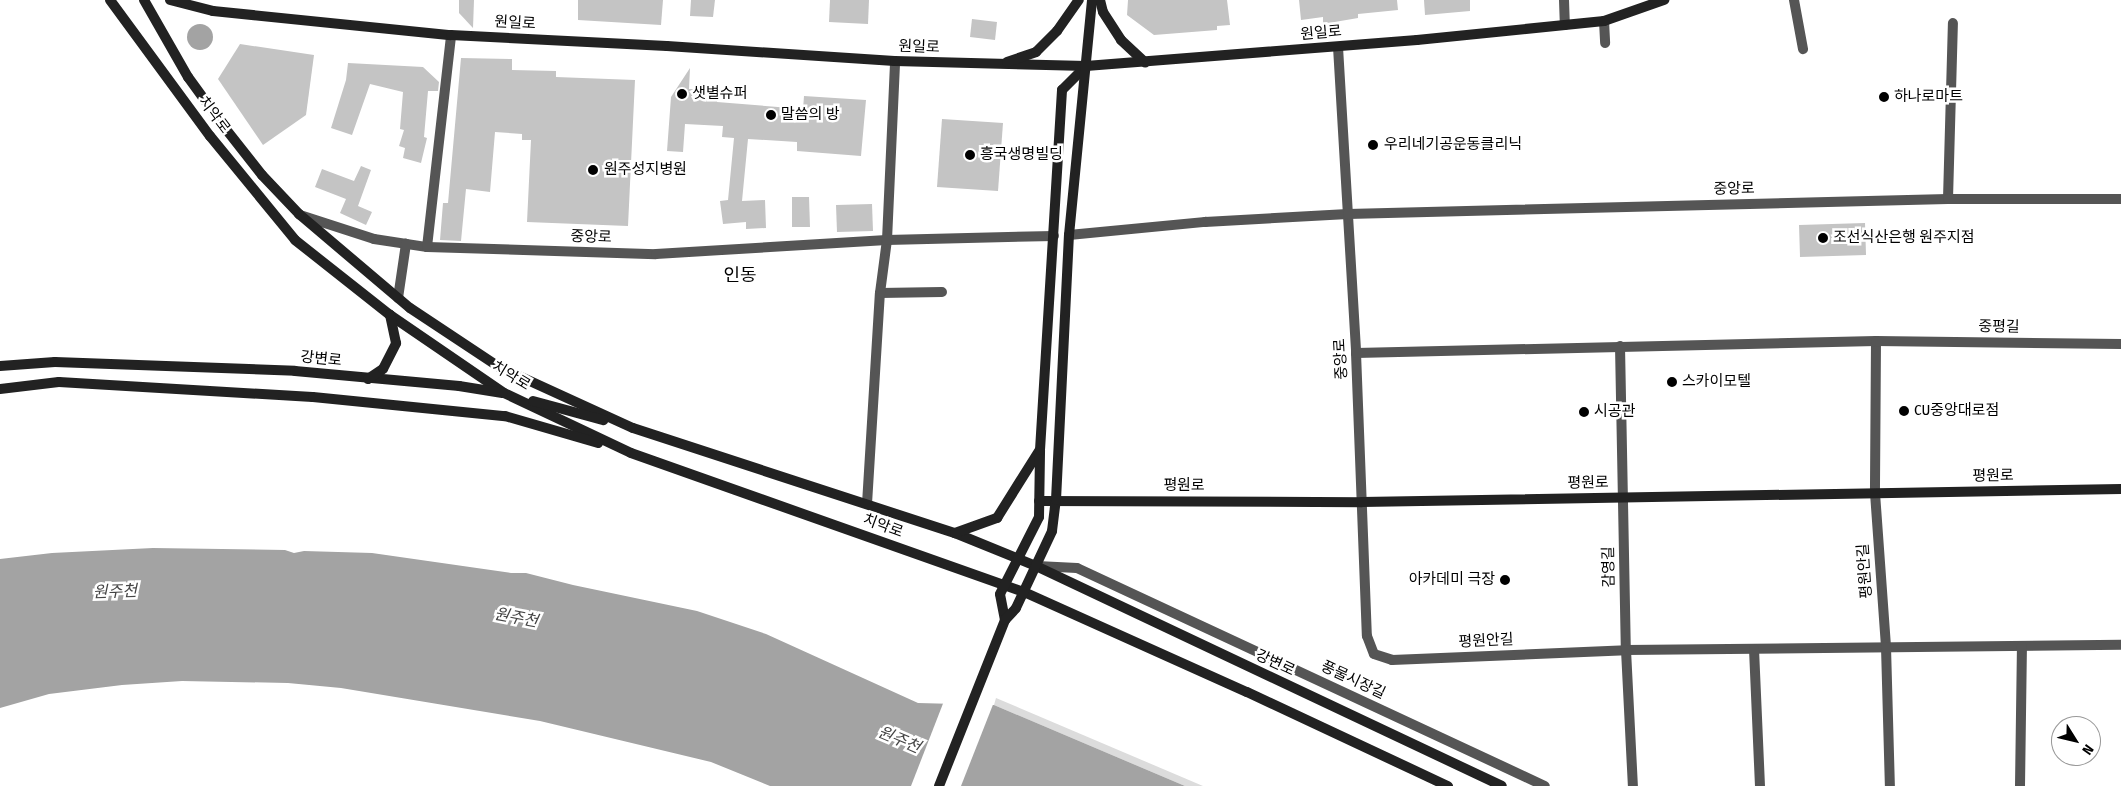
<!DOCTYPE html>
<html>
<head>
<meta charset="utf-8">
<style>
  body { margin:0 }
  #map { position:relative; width:2121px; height:786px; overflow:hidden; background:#fff; font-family:"Fira Sans Condensed","Noto Sans KR",sans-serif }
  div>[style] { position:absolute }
  .green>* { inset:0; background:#dcdcdc }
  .water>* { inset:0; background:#a3a3a3 }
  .round { border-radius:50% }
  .pier>* { inset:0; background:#fff }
  .building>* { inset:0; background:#c4c4c4 }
  .street>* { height:10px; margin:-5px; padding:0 5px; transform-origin:5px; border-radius:5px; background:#555 }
  .secondary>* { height:10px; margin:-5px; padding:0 5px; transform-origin:5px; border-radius:5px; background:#222 }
  .dots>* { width:14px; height:14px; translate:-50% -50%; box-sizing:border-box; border:2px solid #fff; border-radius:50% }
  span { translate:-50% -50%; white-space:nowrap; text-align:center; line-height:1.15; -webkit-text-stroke:5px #fff; paint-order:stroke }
  .street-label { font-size:15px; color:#000 }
  .poi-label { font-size:15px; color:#000 }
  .left { translate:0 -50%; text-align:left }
  .right { translate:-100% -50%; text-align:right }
  .water-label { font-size:16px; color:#444; font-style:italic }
  .quarter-label { font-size:18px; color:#000 }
  .north { position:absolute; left:2051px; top:716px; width:50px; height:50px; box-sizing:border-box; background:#fff; border:1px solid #999; border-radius:50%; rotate:126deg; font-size:14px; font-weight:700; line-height:20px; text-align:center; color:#000 }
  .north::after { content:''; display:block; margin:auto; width:18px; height:22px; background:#000; clip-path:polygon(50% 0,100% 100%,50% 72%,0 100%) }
</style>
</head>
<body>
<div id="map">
  <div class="green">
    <div style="clip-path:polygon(996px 698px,1203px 786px,1185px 786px,994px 705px)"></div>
  </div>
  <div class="water">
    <div class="round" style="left:187px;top:24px;width:26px;height:26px"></div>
    <div style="clip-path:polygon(153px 548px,285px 550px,294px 553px,304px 551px,372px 553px,511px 573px,526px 573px,573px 585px,697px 611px,766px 634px,918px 703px,994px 705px,1185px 786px,770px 786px,711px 762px,540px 721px,341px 688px,288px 683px,182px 681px,122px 685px,49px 694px,0 708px,0 559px,52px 553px)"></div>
  </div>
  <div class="pier">
    <div style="clip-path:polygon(944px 701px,994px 702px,961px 786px,911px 786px)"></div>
  </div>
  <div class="building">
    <div style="clip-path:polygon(459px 0,474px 0,473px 28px,459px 13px)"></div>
    <div style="clip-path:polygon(578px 0,663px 0,661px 25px,578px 20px)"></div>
    <div style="clip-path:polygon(691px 0,715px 0,713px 17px,690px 16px)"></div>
    <div style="clip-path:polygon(830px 0,869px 0,868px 24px,829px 22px)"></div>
    <div style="clip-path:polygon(1128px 0,1227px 0,1230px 25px,1217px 26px,1217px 30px,1154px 35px,1127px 15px)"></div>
    <div style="clip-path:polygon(1299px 0,1397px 0,1398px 10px,1358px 14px,1358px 18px,1323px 24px,1323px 17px,1301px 20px)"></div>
    <div style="clip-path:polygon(1424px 0,1470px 0,1470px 11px,1425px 15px)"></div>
    <div style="clip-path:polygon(972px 19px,997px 22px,995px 40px,970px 37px)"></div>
    <div style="clip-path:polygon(240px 44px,314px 55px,306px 115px,263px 145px,218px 79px)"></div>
    <div style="clip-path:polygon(461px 58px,512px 59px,512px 70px,556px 71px,556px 77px,635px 80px,628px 226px,527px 222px,531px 140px,522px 140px,522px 134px,495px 132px,490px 192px,466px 189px,461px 241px,440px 240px,443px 203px,448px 203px)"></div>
    <div style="clip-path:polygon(348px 63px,423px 67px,439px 82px,438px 91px,428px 91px,424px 137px,427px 138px,421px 163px,403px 158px,405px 148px,399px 146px,404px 130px,400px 129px,403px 92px,370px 84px,352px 135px,331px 128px,346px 80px)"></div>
    <div style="clip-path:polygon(690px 68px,689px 89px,718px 90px,717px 102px,803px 109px,804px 96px,866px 100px,861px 156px,797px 151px,797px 142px,748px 139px,742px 201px,765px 200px,766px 228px,746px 229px,746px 222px,723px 224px,720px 201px,728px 200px,734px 138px,722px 137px,723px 126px,685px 124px,683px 152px,667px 151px,671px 97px)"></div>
    <div style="clip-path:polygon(942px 119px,1003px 123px,998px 191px,937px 187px)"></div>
    <div style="clip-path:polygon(361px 166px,371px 170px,358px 206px,372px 212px,366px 225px,340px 213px,346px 199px,315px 187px,322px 169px,354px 181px)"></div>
    <div style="clip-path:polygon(792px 197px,809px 197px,810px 227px,792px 227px)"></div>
    <div style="clip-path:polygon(872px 204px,873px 231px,837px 232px,836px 205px)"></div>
    <div style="clip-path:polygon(1865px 223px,1866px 255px,1800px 257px,1799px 225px)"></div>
  </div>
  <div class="street">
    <div style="left:1564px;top:0;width:25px;rotate:88deg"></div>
    <div style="left:1794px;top:0;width:50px;rotate:79.6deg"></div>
    <div style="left:1604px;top:21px;width:22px;rotate:87deg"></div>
    <div style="left:1338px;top:47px;width:307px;rotate:86.6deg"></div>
    <div style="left:1356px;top:353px;width:283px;rotate:87.8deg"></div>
    <div style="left:1367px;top:636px;width:19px;rotate:69deg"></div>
    <div style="left:1374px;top:654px;width:19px;rotate:18deg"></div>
    <div style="left:1392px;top:660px;width:234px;rotate:-2.4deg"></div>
    <div style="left:1626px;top:650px;width:495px;rotate:-0.6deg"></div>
    <div style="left:1948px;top:199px;width:176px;rotate:-88.4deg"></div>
    <div style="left:300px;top:215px;width:78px;rotate:18deg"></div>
    <div style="left:374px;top:239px;width:54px;rotate:8.6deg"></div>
    <div style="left:427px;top:247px;width:229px;rotate:1.8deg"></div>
    <div style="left:656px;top:254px;width:231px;rotate:-3.5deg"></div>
    <div style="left:887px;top:240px;width:167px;rotate:-1.4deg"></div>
    <div style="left:1069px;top:235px;width:137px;rotate:-5.5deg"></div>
    <div style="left:1205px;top:222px;width:143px;rotate:-3.2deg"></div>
    <div style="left:1348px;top:214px;width:600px;rotate:-1.43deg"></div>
    <div style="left:1948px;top:199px;width:173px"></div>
    <div style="left:427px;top:247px;width:213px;rotate:-83.5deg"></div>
    <div style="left:880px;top:293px;width:62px;rotate:-0.9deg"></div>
    <div style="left:398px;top:298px;width:55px;rotate:-81.6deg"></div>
    <div style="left:1876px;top:341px;width:152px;rotate:90.4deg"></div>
    <div style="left:1875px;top:493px;width:154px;rotate:85.9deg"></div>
    <div style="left:1886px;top:647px;width:139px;rotate:88.4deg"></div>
    <div style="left:1620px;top:346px;width:304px;rotate:88.9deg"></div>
    <div style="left:1626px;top:650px;width:136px;rotate:87.1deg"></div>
    <div style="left:1356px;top:353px;width:520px;rotate:-1.32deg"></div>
    <div style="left:1876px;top:341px;width:245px;rotate:0.7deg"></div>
    <div style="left:867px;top:504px;width:211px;rotate:-86.5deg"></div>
    <div style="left:880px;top:293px;width:53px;rotate:-82.5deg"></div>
    <div style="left:887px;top:240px;width:179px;rotate:-87.4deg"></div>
    <div style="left:1037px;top:566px;width:40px;rotate:2.9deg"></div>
    <div style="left:1077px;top:568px;width:516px;rotate:24.98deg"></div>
    <div style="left:1754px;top:649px;width:137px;rotate:87.5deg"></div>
    <div style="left:2020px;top:786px;width:140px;rotate:-89.2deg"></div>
  </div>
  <div class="secondary">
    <div style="left:110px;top:0;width:169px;rotate:53.7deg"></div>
    <div style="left:210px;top:136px;width:134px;rotate:50.7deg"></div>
    <div style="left:295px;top:240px;width:121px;rotate:38.3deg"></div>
    <div style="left:390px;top:315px;width:138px;rotate:34.4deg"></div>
    <div style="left:504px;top:393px;width:140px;rotate:25.3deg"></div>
    <div style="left:631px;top:453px;width:417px;rotate:19.5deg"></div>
    <div style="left:1024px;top:592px;width:244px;rotate:24.2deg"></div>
    <div style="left:1247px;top:692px;width:222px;rotate:25.1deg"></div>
    <div style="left:144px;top:0;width:89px;rotate:60.3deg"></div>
    <div style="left:188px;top:77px;width:63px;rotate:54deg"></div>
    <div style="left:225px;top:128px;width:60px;rotate:51.8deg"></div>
    <div style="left:262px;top:175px;width:54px;rotate:46.5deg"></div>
    <div style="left:299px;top:214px;width:145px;rotate:40.3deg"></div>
    <div style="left:410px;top:308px;width:107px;rotate:33.5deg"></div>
    <div style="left:499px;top:367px;width:147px;rotate:24.5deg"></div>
    <div style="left:633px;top:428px;width:339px;rotate:18.1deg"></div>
    <div style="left:955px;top:533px;width:87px;rotate:22.2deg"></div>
    <div style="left:1036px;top:566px;width:515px;rotate:25.27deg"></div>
    <div style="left:170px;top:0;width:44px;rotate:14.3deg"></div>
    <div style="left:213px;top:11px;width:239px;rotate:5.8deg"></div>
    <div style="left:451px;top:35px;width:216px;rotate:2.9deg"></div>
    <div style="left:667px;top:46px;width:228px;rotate:3.8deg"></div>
    <div style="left:895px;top:61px;width:191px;rotate:1.5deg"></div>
    <div style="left:1086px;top:66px;width:332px;rotate:-4.5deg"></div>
    <div style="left:1417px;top:40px;width:188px;rotate:-5.8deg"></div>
    <div style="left:1604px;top:21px;width:64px;rotate:-19.3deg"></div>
    <div style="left:1100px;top:0;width:12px;rotate:76deg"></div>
    <div style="left:1103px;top:12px;width:33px;rotate:57deg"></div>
    <div style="left:1121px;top:40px;width:33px;rotate:43deg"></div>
    <div style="left:1007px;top:62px;width:31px;rotate:-19deg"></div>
    <div style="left:1036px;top:52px;width:30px;rotate:-45deg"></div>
    <div style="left:1057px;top:31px;width:38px;rotate:-55deg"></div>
    <div style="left:0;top:366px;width:55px;rotate:-4.2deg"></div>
    <div style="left:55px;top:362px;width:240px;rotate:2.1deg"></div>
    <div style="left:295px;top:371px;width:165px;rotate:5.2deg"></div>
    <div style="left:459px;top:386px;width:44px;rotate:9.2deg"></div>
    <div style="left:368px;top:379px;width:18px;rotate:-34deg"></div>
    <div style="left:383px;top:369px;width:29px;rotate:-63deg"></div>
    <div style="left:396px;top:343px;width:29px;rotate:-102deg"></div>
    <div style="left:0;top:389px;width:59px;rotate:-6.8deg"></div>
    <div style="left:59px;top:382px;width:254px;rotate:3.4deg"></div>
    <div style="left:313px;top:397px;width:193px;rotate:5.7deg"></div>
    <div style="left:505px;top:416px;width:97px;rotate:16.2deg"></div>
    <div style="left:533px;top:401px;width:73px;rotate:15.2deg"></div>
    <div style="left:1039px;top:501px;width:323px;rotate:0.2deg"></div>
    <div style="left:1362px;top:502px;width:759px;rotate:-0.98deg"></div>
    <div style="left:955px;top:533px;width:45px;rotate:-19.7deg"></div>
    <div style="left:997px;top:518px;width:79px;rotate:-57.9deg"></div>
    <div style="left:1005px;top:620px;width:26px;rotate:-101deg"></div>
    <div style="left:1000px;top:594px;width:86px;rotate:-63.1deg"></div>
    <div style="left:1039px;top:517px;width:67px;rotate:-89.1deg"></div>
    <div style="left:1040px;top:450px;width:361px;rotate:-86.5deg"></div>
    <div style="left:1062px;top:90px;width:34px;rotate:-45deg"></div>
    <div style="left:939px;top:786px;width:179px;rotate:-68.3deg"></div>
    <div style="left:1005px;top:620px;width:16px;rotate:-47deg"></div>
    <div style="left:1016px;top:608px;width:85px;rotate:-64.9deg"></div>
    <div style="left:1052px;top:531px;width:31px;rotate:-83deg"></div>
    <div style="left:1056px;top:500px;width:265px;rotate:-87.2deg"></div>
    <div style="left:1069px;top:235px;width:236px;rotate:-84.4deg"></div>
  </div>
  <div class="dots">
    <div style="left:682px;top:94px;background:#000"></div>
    <div style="left:1884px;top:97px;background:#000"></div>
    <div style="left:771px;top:115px;background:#000"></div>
    <div style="left:1373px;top:145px;background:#000"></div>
    <div style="left:970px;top:155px;background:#000"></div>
    <div style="left:593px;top:170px;background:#000"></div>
    <div style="left:1823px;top:238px;background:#000"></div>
    <div style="left:1672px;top:382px;background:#000"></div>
    <div style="left:1904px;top:411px;background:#000"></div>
    <div style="left:1584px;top:412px;background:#000"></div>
    <div style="left:1505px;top:580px;background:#000"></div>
  </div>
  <div class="street-label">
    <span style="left:515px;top:23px;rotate:3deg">원일로</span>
    <span style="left:1321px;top:33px;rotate:-5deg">원일로</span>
    <span style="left:919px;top:47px;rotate:2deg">원일로</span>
    <span style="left:214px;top:115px;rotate:53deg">치악로</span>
    <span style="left:1734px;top:189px;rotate:-1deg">중앙로</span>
    <span style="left:591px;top:237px;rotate:2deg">중앙로</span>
    <span style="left:1999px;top:327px;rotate:1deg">중평길</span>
    <span style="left:321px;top:359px;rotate:6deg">강변로</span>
    <span style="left:1341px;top:359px;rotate:-93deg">중앙로</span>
    <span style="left:511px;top:376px;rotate:31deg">치악로</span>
    <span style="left:1993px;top:476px;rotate:-1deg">평원로</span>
    <span style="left:1588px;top:483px;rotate:-1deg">평원로</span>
    <span style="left:1184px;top:486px">평원로</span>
    <span style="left:883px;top:526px;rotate:20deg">치악로</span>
    <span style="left:1609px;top:567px;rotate:-91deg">감영길</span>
    <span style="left:1865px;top:571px;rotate:-94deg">평원안길</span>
    <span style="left:1486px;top:641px;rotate:-3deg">평원안길</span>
    <span style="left:1275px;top:663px;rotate:25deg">강변로</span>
    <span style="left:1353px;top:680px;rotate:25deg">풍물시장길</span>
  </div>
  <div class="poi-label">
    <span class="left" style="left:692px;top:94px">샛별슈퍼</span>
    <span class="left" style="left:1894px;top:97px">하나로마트</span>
    <span class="left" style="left:781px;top:115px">말씀의 방</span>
    <span class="left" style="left:1384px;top:145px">우리네기공운동클리닉</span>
    <span class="left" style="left:980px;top:155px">흥국생명빌딩</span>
    <span class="left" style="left:604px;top:170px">원주성지병원</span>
    <span class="left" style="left:1833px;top:238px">조선식산은행 원주지점</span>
    <span class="left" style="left:1682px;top:382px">스카이모텔</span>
    <span class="left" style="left:1914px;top:411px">CU중앙대로점</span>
    <span class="left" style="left:1594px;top:412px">시공관</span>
    <span class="right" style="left:1495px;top:580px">아카데미 극장</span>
  </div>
  <div class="water-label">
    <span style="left:115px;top:592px;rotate:-2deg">원주천</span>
    <span style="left:516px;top:618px;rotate:11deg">원주천</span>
    <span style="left:899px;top:740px;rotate:23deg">원주천</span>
  </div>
  <div class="quarter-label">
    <span style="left:740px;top:275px">인동</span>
  </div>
  <div class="north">N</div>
</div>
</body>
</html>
